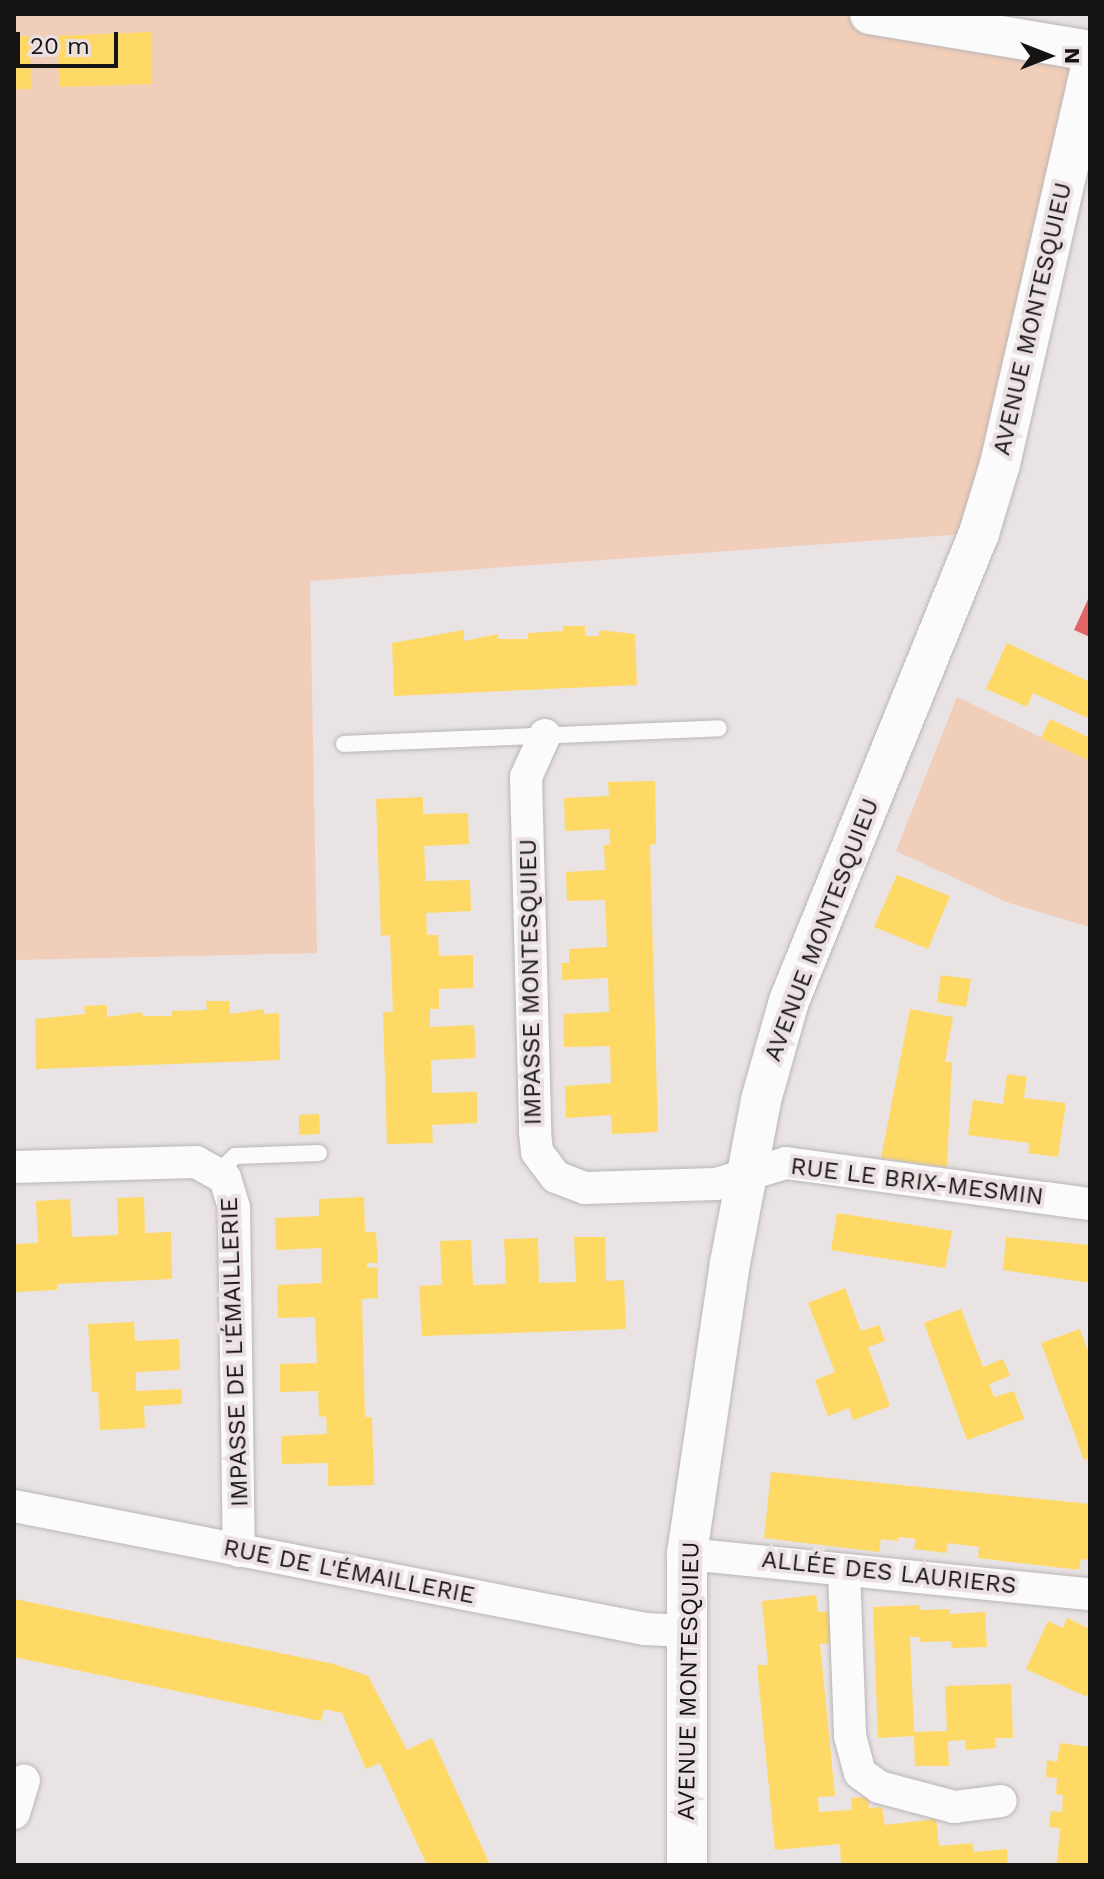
<!DOCTYPE html>
<html>
<head>
<meta charset="utf-8">
<style>
  body { margin:0 }
  #map { position:relative; width:1104px; height:1879px; overflow:hidden; background:#e9e3e4; font-family:"Work Sans",sans-serif }
  div>[style] { position:absolute }
  .green>* { inset:0; background:#f1ceb9 }
  .homes>* { inset:0; background:#ffd966 }
  .shops>* { inset:0; background:#e06666 }
  .roads { filter:drop-shadow(0 0 2px #bab6b6) drop-shadow(0 0 2px #bab6b6) }
  .service>* { height:16px; margin:-8px; padding:0 8px; transform-origin:8px; border-radius:8px; background:#fcfbfb }
  .minor>* { height:32px; margin:-16px; padding:0 16px; transform-origin:16px; border-radius:16px; background:#fcfbfb }
  .tertiary>* { height:40px; margin:-20px; padding:0 20px; transform-origin:20px; border-radius:20px; background:#fcfbfb }
  span { translate:-50% -50%; white-space:nowrap; text-align:center; line-height:1.15; -webkit-text-stroke:8px #ebe1e2; paint-order:stroke }
  .street-label { font-size:24px; color:#161313 }
  .frame { position:absolute; inset:0; border:16px solid #161313; pointer-events:none }
  .north { position:absolute; left:1008px; top:16px; width:80px; height:80px; -webkit-text-stroke:6px #ebe1e2; paint-order:stroke; rotate:90deg; font-size:22px; font-weight:700; line-height:32px; text-align:center; color:#161313 }
  .north::after { content:''; display:block; margin:auto; width:28px; height:36px; background:#161313; clip-path:polygon(50% 0,100% 100%,50% 72%,0 100%) }
  .scale { position:absolute; left:16px; top:32px; width:102px; height:36px; box-sizing:border-box; border:4px solid #161313; border-top:0; padding-left:10px; font-size:24px; line-height:28px; white-space:nowrap; color:#161313; -webkit-text-stroke:6px #ebe1e2; paint-order:stroke }
</style>
</head>
<body>
<div id="map">
  <div class="green">
    <div style="clip-path:polygon(14px 14px,870px 14px,1090px 51px,979px 533px,310px 581px,317px 953px,14px 960px)"></div>
    <div style="clip-path:polygon(957px 697px,1090px 761px,1090px 927px,1009px 903px,896px 851px)"></div>
  </div>
  <div class="homes">
    <div style="clip-path:polygon(151px 32px,152px 84px,59px 87px,58px 36px)"></div>
    <div style="clip-path:polygon(30px 36px,31px 89px,14px 89px,14px 37px)"></div>
    <div style="clip-path:polygon(563px 626px,585px 626px,585px 636px,599px 636px,599px 630px,635px 634px,637px 685px,394px 696px,392px 643px,464px 630px,464px 641px,498px 634px,498px 639px,528px 639px,528px 633px,563px 631px)"></div>
    <div style="clip-path:polygon(1007px 643px,1090px 682px,1090px 719px,1033px 693px,1027px 707px,986px 689px)"></div>
    <div style="clip-path:polygon(1050px 719px,1090px 738px,1090px 761px,1041px 738px)"></div>
    <div style="clip-path:polygon(655px 781px,656px 844px,650px 845px,658px 1132px,612px 1134px,611px 1115px,566px 1118px,565px 1086px,611px 1083px,610px 1046px,564px 1047px,563px 1014px,609px 1012px,608px 978px,562px 980px,562px 963px,569px 963px,569px 949px,607px 947px,605px 900px,567px 901px,566px 872px,605px 870px,604px 845px,610px 845px,609px 829px,565px 831px,564px 798px,609px 796px,608px 782px)"></div>
    <div style="clip-path:polygon(423px 797px,423px 814px,468px 813px,469px 844px,424px 846px,426px 881px,470px 880px,471px 911px,426px 913px,427px 935px,438px 935px,439px 956px,473px 955px,473px 988px,439px 989px,439px 1009px,430px 1009px,430px 1027px,474px 1025px,476px 1058px,431px 1060px,432px 1093px,477px 1092px,477px 1123px,432px 1125px,433px 1143px,387px 1144px,383px 1012px,393px 1012px,390px 935px,381px 936px,376px 799px)"></div>
    <div style="clip-path:polygon(897px 875px,950px 896px,928px 949px,874px 927px)"></div>
    <div style="clip-path:polygon(941px 975px,971px 979px,966px 1007px,937px 1002px)"></div>
    <div style="clip-path:polygon(206px 1001px,229px 1001px,230px 1014px,264px 1009px,264px 1014px,279px 1013px,280px 1060px,36px 1069px,35px 1019px,85px 1014px,84px 1006px,107px 1005px,107px 1017px,142px 1012px,143px 1016px,172px 1016px,172px 1011px,207px 1010px)"></div>
    <div style="clip-path:polygon(910px 1009px,953px 1017px,945px 1062px,952px 1062px,947px 1167px,881px 1158px)"></div>
    <div style="clip-path:polygon(1007px 1074px,1027px 1077px,1024px 1098px,1066px 1103px,1058px 1157px,1028px 1153px,1030px 1143px,968px 1135px,973px 1100px,1003px 1104px)"></div>
    <div style="clip-path:polygon(319px 1114px,320px 1134px,299px 1135px,299px 1115px)"></div>
    <div style="clip-path:polygon(144px 1197px,145px 1233px,171px 1232px,172px 1279px,57px 1284px,57px 1290px,14px 1292px,14px 1244px,38px 1243px,36px 1201px,70px 1199px,72px 1237px,94px 1236px,118px 1235px,117px 1198px)"></div>
    <div style="clip-path:polygon(364px 1197px,365px 1232px,376px 1232px,378px 1263px,367px 1263px,367px 1268px,378px 1267px,378px 1298px,362px 1299px,365px 1417px,372px 1417px,374px 1485px,328px 1486px,328px 1463px,282px 1464px,281px 1436px,327px 1434px,326px 1416px,319px 1417px,318px 1391px,280px 1392px,280px 1364px,317px 1363px,315px 1317px,278px 1318px,277px 1285px,322px 1283px,321px 1248px,276px 1250px,275px 1218px,319px 1216px,319px 1199px)"></div>
    <div style="clip-path:polygon(837px 1213px,952px 1231px,945px 1268px,831px 1250px)"></div>
    <div style="clip-path:polygon(574px 1237px,605px 1237px,606px 1281px,624px 1280px,626px 1329px,422px 1336px,419px 1286px,442px 1285px,440px 1241px,471px 1240px,473px 1285px,506px 1284px,504px 1239px,538px 1238px,539px 1283px,576px 1282px)"></div>
    <div style="clip-path:polygon(1006px 1237px,1090px 1245px,1090px 1283px,1003px 1270px)"></div>
    <div style="clip-path:polygon(845px 1288px,861px 1331px,879px 1325px,885px 1341px,868px 1347px,890px 1406px,853px 1420px,849px 1408px,828px 1416px,815px 1380px,835px 1372px,808px 1303px)"></div>
    <div style="clip-path:polygon(961px 1309px,983px 1367px,1003px 1359px,1010px 1376px,989px 1384px,994px 1397px,1014px 1391px,1024px 1419px,967px 1440px,924px 1323px)"></div>
    <div style="clip-path:polygon(134px 1322px,135px 1341px,179px 1339px,180px 1370px,136px 1372px,136px 1391px,181px 1389px,182px 1404px,144px 1406px,145px 1428px,100px 1430px,98px 1391px,92px 1392px,88px 1324px)"></div>
    <div style="clip-path:polygon(1080px 1329px,1090px 1357px,1090px 1458px,1084px 1460px,1041px 1343px)"></div>
    <div style="clip-path:polygon(771px 1472px,1090px 1504px,1090px 1560px,1081px 1559px,1079px 1570px,978px 1558px,979px 1547px,948px 1543px,946px 1553px,914px 1549px,916px 1539px,899px 1537px,898px 1541px,881px 1539px,879px 1552px,764px 1538px)"></div>
    <div style="clip-path:polygon(816px 1595px,818px 1612px,828px 1611px,831px 1643px,820px 1644px,835px 1796px,818px 1797px,819px 1812px,852px 1810px,851px 1798px,868px 1797px,869px 1808px,882px 1807px,885px 1825px,936px 1819px,939px 1846px,972px 1843px,974px 1852px,1007px 1849px,1008px 1865px,841px 1865px,840px 1844px,775px 1850px,757px 1665px,768px 1665px,762px 1601px)"></div>
    <div style="clip-path:polygon(14px 1599px,334px 1664px,368px 1676px,407px 1750px,432px 1738px,490px 1865px,427px 1865px,380px 1763px,366px 1769px,342px 1713px,324px 1709px,321px 1721px,14px 1657px)"></div>
    <div style="clip-path:polygon(920px 1605px,920px 1610px,950px 1609px,950px 1614px,985px 1612px,987px 1647px,952px 1648px,951px 1641px,920px 1642px,920px 1637px,910px 1637px,914px 1732px,947px 1731px,945px 1686px,1011px 1684px,1013px 1738px,995px 1738px,996px 1748px,966px 1750px,965px 1740px,948px 1741px,949px 1766px,915px 1766px,914px 1736px,878px 1738px,873px 1607px)"></div>
    <div style="clip-path:polygon(1067px 1618px,1090px 1629px,1090px 1694px,1085px 1696px,1026px 1669px,1048px 1621px,1063px 1628px)"></div>
    <div style="clip-path:polygon(1060px 1743px,1090px 1747px,1090px 1865px,1045px 1865px,1057px 1862px,1060px 1828px,1049px 1827px,1051px 1811px,1062px 1812px,1063px 1795px,1056px 1794px,1057px 1778px,1046px 1777px,1047px 1760px,1057px 1762px)"></div>
  </div>
  <div class="shops">
    <div style="clip-path:polygon(1090px 595px,1090px 637px,1074px 630px)"></div>
  </div>
  <div class="roads">
    <div class="service">
      <div style="left:344px;top:744px;width:375px;rotate:-2.4deg"></div>
      <div style="left:218px;top:1172px;width:23px;rotate:-43deg"></div>
      <div style="left:235px;top:1156px;width:84px;rotate:-2deg"></div>
    </div>
    <div class="minor">
      <div style="left:545px;top:735px;width:46px;rotate:114.3deg"></div>
      <div style="left:526px;top:777px;width:355px;rotate:88.5deg"></div>
      <div style="left:535px;top:1132px;width:20px;rotate:84deg"></div>
      <div style="left:537px;top:1152px;width:31px;rotate:53deg"></div>
      <div style="left:556px;top:1177px;width:31px;rotate:21deg"></div>
      <div style="left:585px;top:1188px;width:131px;rotate:-1.7deg"></div>
      <div style="left:716px;top:1184px;width:73px;rotate:-16.7deg"></div>
      <div style="left:786px;top:1163px;width:307px;rotate:7.7deg"></div>
      <div style="left:14px;top:1167px;width:182px;rotate:-1.6deg"></div>
      <div style="left:196px;top:1162px;width:33px;rotate:29deg"></div>
      <div style="left:225px;top:1178px;width:31px;rotate:73deg"></div>
      <div style="left:234px;top:1208px;width:343px;rotate:89.2deg"></div>
      <div style="left:14px;top:1506px;width:643px;rotate:11.03deg"></div>
      <div style="left:645px;top:1629px;width:40px;rotate:2.9deg"></div>
      <div style="left:687px;top:1554px;width:405px;rotate:5.7deg"></div>
      <div style="left:844px;top:1570px;width:166px;rotate:87.9deg"></div>
      <div style="left:850px;top:1736px;width:38px;rotate:75deg"></div>
      <div style="left:860px;top:1773px;width:24px;rotate:36deg"></div>
      <div style="left:879px;top:1787px;width:78px;rotate:14.9deg"></div>
      <div style="left:954px;top:1807px;width:47px;rotate:-7.3deg"></div>
      <div style="left:14px;top:1813px;width:34px;rotate:-73deg"></div>
    </div>
    <div class="tertiary">
      <div style="left:870px;top:14px;width:223px;rotate:9.5deg"></div>
      <div style="left:687px;top:1865px;width:311px;rotate:-90deg"></div>
      <div style="left:687px;top:1554px;width:294px;rotate:-81.6deg"></div>
      <div style="left:730px;top:1263px;width:166px;rotate:-79.2deg"></div>
      <div style="left:761px;top:1100px;width:103px;rotate:-74.2deg"></div>
      <div style="left:789px;top:1001px;width:505px;rotate:-67.9deg"></div>
      <div style="left:979px;top:533px;width:72px;rotate:-73.1deg"></div>
      <div style="left:1000px;top:464px;width:404px;rotate:-77.1deg"></div>
    </div>
  </div>
  <div class="street-label">
    <span style="left:1033px;top:319px;rotate:-77deg">AVENUE MONTESQUIEU</span>
    <span style="left:822px;top:930px;rotate:-69deg">AVENUE MONTESQUIEU</span>
    <span style="left:531px;top:982px;rotate:-91deg">IMPASSE MONTESQUIEU</span>
    <span style="left:917px;top:1182px;rotate:7deg">RUE LE BRIX-MESMIN</span>
    <span style="left:235px;top:1352px;rotate:-92deg">IMPASSE DE L'ÉMAILLERIE</span>
    <span style="left:349px;top:1572px;rotate:11deg">RUE DE L'ÉMAILLERIE</span>
    <span style="left:889px;top:1573px;rotate:6deg">ALLÉE DES LAURIERS</span>
    <span style="left:689px;top:1681px;rotate:-89deg">AVENUE MONTESQUIEU</span>
  </div>
  <div class="frame"></div>
  <div class="north">N</div>
  <div class="scale">20 m</div>
</div>
</body>
</html>
